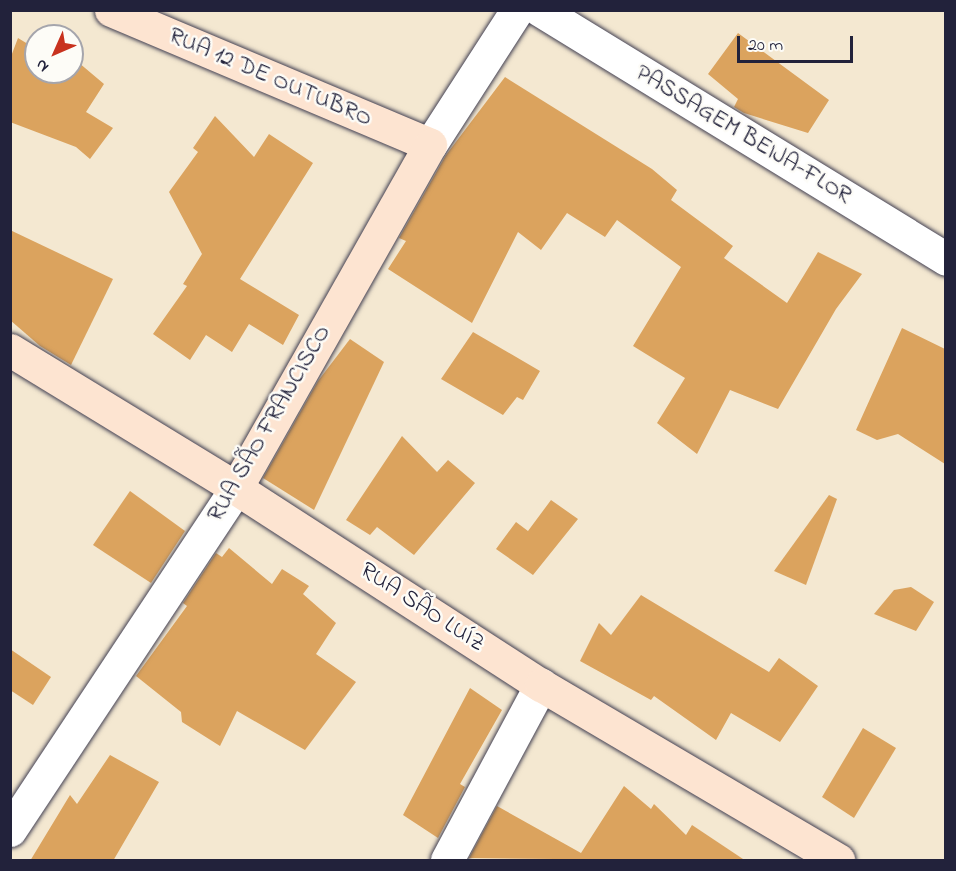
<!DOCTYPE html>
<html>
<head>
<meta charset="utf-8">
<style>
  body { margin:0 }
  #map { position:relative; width:956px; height:871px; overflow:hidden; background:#f4e8d1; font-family:"Indie Flower",sans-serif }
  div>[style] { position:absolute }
  .building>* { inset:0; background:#dba35e }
  .roads { filter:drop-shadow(0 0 2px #424052) drop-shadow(0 0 2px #424052) }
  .minor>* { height:33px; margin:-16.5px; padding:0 16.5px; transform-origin:16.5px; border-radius:16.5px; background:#fff }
  .secondary>* { height:33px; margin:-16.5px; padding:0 16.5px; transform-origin:16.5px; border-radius:16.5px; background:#fde4d1 }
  span { translate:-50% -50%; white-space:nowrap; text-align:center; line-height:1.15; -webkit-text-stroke:5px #fdfcf7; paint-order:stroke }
  .street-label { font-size:24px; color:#22223b }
  .frame { position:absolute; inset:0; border:12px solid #22223b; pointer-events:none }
  .north { position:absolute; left:24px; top:24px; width:60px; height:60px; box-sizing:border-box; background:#fdfcf7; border:2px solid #a5a5ac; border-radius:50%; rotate:225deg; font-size:16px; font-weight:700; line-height:24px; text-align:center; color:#22223b }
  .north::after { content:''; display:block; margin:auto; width:21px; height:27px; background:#c8321e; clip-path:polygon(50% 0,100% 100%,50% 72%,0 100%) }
  .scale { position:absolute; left:737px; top:36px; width:116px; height:27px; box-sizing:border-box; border:3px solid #22223b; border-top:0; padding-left:8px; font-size:18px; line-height:21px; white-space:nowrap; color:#22223b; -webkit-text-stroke:4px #fdfcf7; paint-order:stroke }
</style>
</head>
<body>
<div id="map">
  <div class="building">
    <div style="clip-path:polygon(738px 33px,829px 100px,808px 133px,744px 113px,734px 107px,738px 99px,708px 74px)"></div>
    <div style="clip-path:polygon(18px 38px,36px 49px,36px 72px,72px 72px,72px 57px,104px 84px,86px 112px,113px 128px,90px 159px,76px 147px,10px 122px,10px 59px)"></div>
    <div style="clip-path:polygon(505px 77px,652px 169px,677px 190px,671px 200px,733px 246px,724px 258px,787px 303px,818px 252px,862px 274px,836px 309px,778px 409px,730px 390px,697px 454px,657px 423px,685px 378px,633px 346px,681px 267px,617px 220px,605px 237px,567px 213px,541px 250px,518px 232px,472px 323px,388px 269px,406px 241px,399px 238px,446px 155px)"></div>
    <div style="clip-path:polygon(215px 116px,254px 157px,269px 134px,313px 163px,240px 279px,299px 315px,283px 345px,249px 324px,232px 352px,206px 335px,190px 360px,153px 334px,187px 286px,183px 284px,202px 254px,169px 192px,198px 152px,193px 148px)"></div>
    <div style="clip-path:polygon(10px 230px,113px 279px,71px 365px,40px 346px,10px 320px)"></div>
    <div style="clip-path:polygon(902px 328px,945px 349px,945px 464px,898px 434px,877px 440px,856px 430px)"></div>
    <div style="clip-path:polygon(473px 332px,540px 371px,523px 400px,517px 397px,503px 415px,441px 379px)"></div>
    <div style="clip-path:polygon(350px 339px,384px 362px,314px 510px,263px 478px,318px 381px)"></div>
    <div style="clip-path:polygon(402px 436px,437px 472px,448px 460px,475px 483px,414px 555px,377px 527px,370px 535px,346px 520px)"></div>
    <div style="clip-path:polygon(130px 491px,185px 531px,151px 583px,93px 545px)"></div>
    <div style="clip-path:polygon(829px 495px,837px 499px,806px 585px,774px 571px)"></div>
    <div style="clip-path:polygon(551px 500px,578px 519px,533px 575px,496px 549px,516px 522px,528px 531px)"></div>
    <div style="clip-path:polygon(229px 548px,272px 584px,282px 569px,309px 586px,303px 594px,336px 623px,316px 654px,356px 682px,305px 750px,237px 711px,220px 746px,182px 722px,181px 712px,136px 676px,187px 606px,183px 603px,216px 553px,222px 557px)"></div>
    <div style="clip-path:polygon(911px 587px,934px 602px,916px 631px,874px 614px,894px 590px)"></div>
    <div style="clip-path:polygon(641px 595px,769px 672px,779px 658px,818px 686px,780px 742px,731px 713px,716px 740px,654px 696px,651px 700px,580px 661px,599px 623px,611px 635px)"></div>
    <div style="clip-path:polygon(10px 649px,51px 677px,33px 705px,10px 690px)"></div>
    <div style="clip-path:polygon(470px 688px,502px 710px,460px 784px,465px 787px,438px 838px,403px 815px)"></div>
    <div style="clip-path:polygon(863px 728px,896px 748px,854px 818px,822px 797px)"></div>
    <div style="clip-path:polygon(110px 755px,159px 782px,113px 861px,30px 861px,70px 795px,77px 804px)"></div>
    <div style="clip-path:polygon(624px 786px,651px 809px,654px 804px,686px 835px,692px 825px,746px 861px,469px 858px,497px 806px,581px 853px)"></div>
  </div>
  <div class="roads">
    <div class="minor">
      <div style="left:540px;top:10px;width:476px;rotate:31.5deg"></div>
      <div style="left:430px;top:145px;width:161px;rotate:-57.2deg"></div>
      <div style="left:10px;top:830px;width:410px;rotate:-56.5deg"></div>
      <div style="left:447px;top:860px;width:199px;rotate:-61.8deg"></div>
    </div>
    <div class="secondary">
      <div style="left:111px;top:10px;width:346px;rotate:22.9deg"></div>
      <div style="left:430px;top:145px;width:394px;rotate:119.5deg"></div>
      <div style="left:10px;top:350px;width:265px;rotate:31.4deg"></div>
      <div style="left:236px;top:488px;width:363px;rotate:32.9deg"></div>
      <div style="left:541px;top:685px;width:345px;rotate:30.5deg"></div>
    </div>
  </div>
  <div class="street-label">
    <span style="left:270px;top:78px;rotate:23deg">RUA 12 DE OUTUBRO</span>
    <span style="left:743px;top:135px;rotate:31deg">PASSAGEM BEIJA-FLOR</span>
    <span style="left:270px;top:424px;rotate:-60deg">RUA SÃO FRANCISCO</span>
    <span style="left:422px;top:608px;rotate:33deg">RUA SÃO LUÍZ</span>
  </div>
  <div class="frame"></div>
  <div class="north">N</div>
  <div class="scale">20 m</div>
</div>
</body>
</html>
